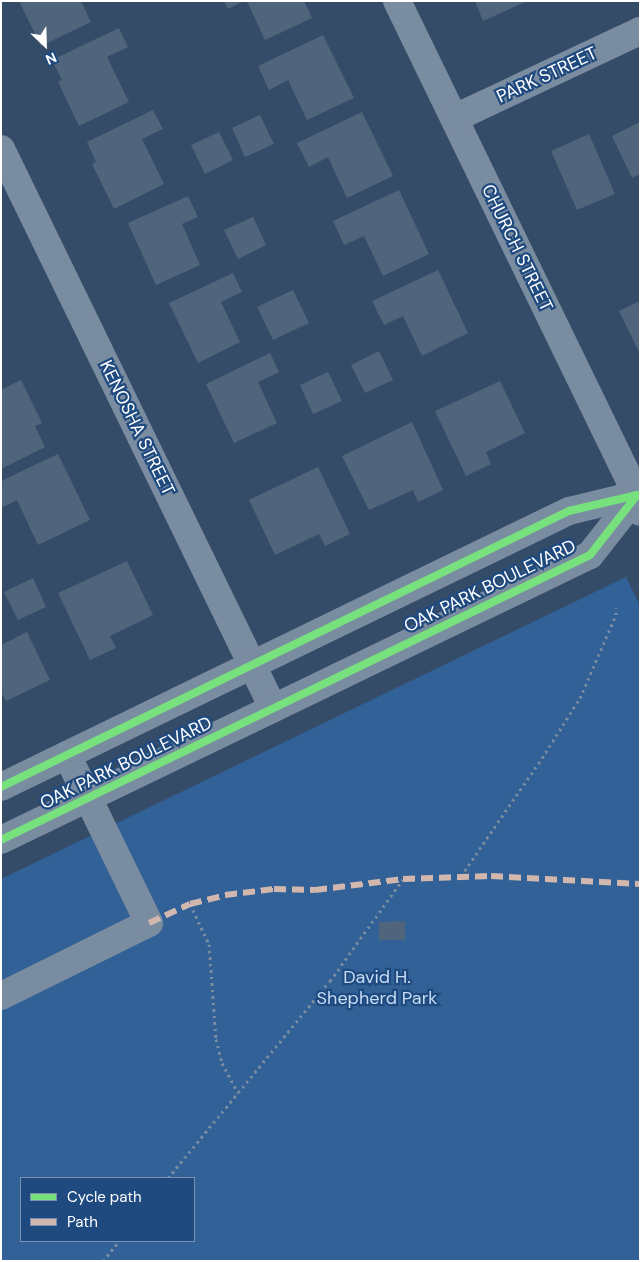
<!DOCTYPE html>
<html>
<head>
<meta charset="utf-8">
<style>
  body { margin:0 }
  #map { position:relative; width:641px; height:1262px; overflow:hidden; background:#354c69; font-family:"DM Sans",sans-serif }
  div>[style] { position:absolute }
  .green>* { inset:0; background:#326197 }
  .building>* { inset:0; background:#50647b }
  .path>* { height:3px; margin-top:-1.5px; transform-origin:0; background:repeating-linear-gradient(90deg,#7a8ca0 0 2.5px,transparent 0 6.5px) }
  .minor>* { height:28px; margin:-14px; padding:0 14px; transform-origin:14px; border-radius:14px; background:#7a8ca0 }
  .quiet>* { height:6px; margin-top:-3px; transform-origin:0; background:repeating-linear-gradient(90deg,#d1b7ad 0 12px,transparent 0 18px) }
  .cycleway>* { height:8px; margin:-4px; padding:0 4px; transform-origin:4px; border-radius:4px; background:#77e17e }
  span { translate:-50% -50%; white-space:nowrap; text-align:center; line-height:1.15; -webkit-text-stroke:4.5px #1f4a7f; paint-order:stroke }
  .street-label { font-size:18px; color:#fff }
  .park-label { font-size:18px; color:#c7ddf6 }
  .frame { position:absolute; inset:0; border:2px solid #fff; pointer-events:none }
  .legend { position:absolute; left:20px; top:1177px; width:175px; height:65px; box-sizing:border-box; background:#1f4a7f; border:1px solid #7992b2; margin:0; padding:6px 9px; list-style:none; font-size:15px; color:#fff }
  .legend li { display:flex; align-items:center; gap:10px; height:25px }
  .legend b { width:25px; border:1px solid #7992b2 }
  .north { position:absolute; left:20px; top:20px; width:50px; height:50px; -webkit-text-stroke:4px #1f4a7f; paint-order:stroke; rotate:156deg; font-size:14px; font-weight:700; line-height:20px; text-align:center; color:#fff }
  .north::after { content:''; display:block; margin:auto; width:18px; height:22px; background:#fff; clip-path:polygon(50% 0,100% 100%,50% 72%,0 100%) }
</style>
</head>
<body>
<div id="map">
  <div class="green">
    <div style="clip-path:polygon(evenodd,626px 577px,640px 606px,640px 1261px,1px 1261px,1px 879px,626px 577px,21px 1178px,194px 1178px,194px 1241px,21px 1241px,21px 1178px)"></div>
  </div>
  <div class="building">
    <div style="clip-path:polygon(19px 1px,81px 1px,91px 22px,41px 46px)"></div>
    <div style="clip-path:polygon(224px 1px,244px 1px,228px 9px)"></div>
    <div style="clip-path:polygon(247px 1px,304px 1px,312px 18px,265px 40px)"></div>
    <div style="clip-path:polygon(475px 1px,527px 1px,483px 21px)"></div>
    <div style="clip-path:polygon(119px 28px,128px 47px,107px 57px,129px 102px,79px 126px,58px 82px,62px 80px,52px 60px)"></div>
    <div style="clip-path:polygon(323px 35px,354px 98px,307px 120px,288px 80px,269px 90px,258px 66px)"></div>
    <div style="clip-path:polygon(153px 110px,163px 129px,142px 139px,164px 184px,114px 209px,92px 164px,96px 162px,87px 142px)"></div>
    <div style="clip-path:polygon(362px 112px,393px 176px,347px 198px,328px 157px,309px 167px,297px 143px)"></div>
    <div style="clip-path:polygon(260px 115px,274px 144px,245px 157px,232px 128px)"></div>
    <div style="clip-path:polygon(640px 122px,640px 174px,632px 178px,612px 136px)"></div>
    <div style="clip-path:polygon(219px 132px,233px 160px,205px 174px,191px 145px)"></div>
    <div style="clip-path:polygon(589px 134px,615px 194px,577px 210px,551px 151px)"></div>
    <div style="clip-path:polygon(399px 190px,429px 254px,383px 276px,364px 236px,344px 245px,333px 221px)"></div>
    <div style="clip-path:polygon(188px 196px,198px 217px,182px 224px,200px 265px,156px 285px,128px 223px)"></div>
    <div style="clip-path:polygon(253px 217px,266px 245px,238px 259px,224px 230px)"></div>
    <div style="clip-path:polygon(438px 270px,468px 333px,422px 356px,403px 316px,384px 325px,372px 301px)"></div>
    <div style="clip-path:polygon(233px 273px,242px 292px,221px 302px,240px 342px,198px 363px,169px 303px)"></div>
    <div style="clip-path:polygon(293px 290px,309px 323px,273px 340px,257px 307px)"></div>
    <div style="clip-path:polygon(640px 301px,640px 354px,619px 311px)"></div>
    <div style="clip-path:polygon(379px 351px,393px 380px,365px 393px,351px 365px)"></div>
    <div style="clip-path:polygon(270px 353px,279px 372px,258px 382px,277px 423px,234px 443px,206px 384px)"></div>
    <div style="clip-path:polygon(328px 372px,342px 401px,313px 414px,300px 385px)"></div>
    <div style="clip-path:polygon(21px 380px,42px 423px,35px 426px,45px 447px,1px 469px,1px 390px)"></div>
    <div style="clip-path:polygon(500px 381px,525px 433px,486px 452px,491px 464px,466px 476px,435px 411px)"></div>
    <div style="clip-path:polygon(412px 422px,443px 490px,418px 502px,413px 490px,369px 510px,342px 456px)"></div>
    <div style="clip-path:polygon(58px 454px,90px 520px,38px 545px,17px 500px,1px 508px,1px 481px)"></div>
    <div style="clip-path:polygon(318px 467px,350px 534px,325px 546px,319px 534px,275px 555px,249px 500px)"></div>
    <div style="clip-path:polygon(127px 561px,153px 615px,110px 636px,116px 648px,90px 660px,58px 593px)"></div>
    <div style="clip-path:polygon(33px 578px,46px 607px,18px 620px,4px 592px)"></div>
    <div style="clip-path:polygon(27px 632px,50px 680px,6px 701px,3px 695px,1px 696px,1px 645px)"></div>
    <div style="clip-path:polygon(405px 921px,405px 940px,379px 940px,379px 922px)"></div>
  </div>
  <div class="path">
    <div style="left:461px;top:876px;width:143px;rotate:-55.5deg"></div>
    <div style="left:542px;top:758px;width:71px;rotate:-57.7deg"></div>
    <div style="left:580px;top:698px;width:90px;rotate:-66.6deg"></div>
    <div style="left:616px;top:615px;width:7px;rotate:-90deg"></div>
    <div style="left:190px;top:904px;width:44px;rotate:64.6deg"></div>
    <div style="left:209px;top:944px;width:95px;rotate:85.8deg"></div>
    <div style="left:216px;top:1039px;width:25px;rotate:76deg"></div>
    <div style="left:222px;top:1063px;width:34px;rotate:62deg"></div>
    <div style="left:168px;top:1178px;width:255px;rotate:-50.6deg"></div>
    <div style="left:330px;top:981px;width:125px;rotate:-54.4deg"></div>
    <div style="left:103px;top:1261px;width:26px;rotate:-51deg"></div>
  </div>
  <div class="minor">
    <div style="left:397px;top:1px;width:549px;rotate:64.09deg"></div>
    <div style="left:637px;top:495px;width:17px;rotate:80deg"></div>
    <div style="left:455px;top:118px;width:204px;rotate:-25.2deg"></div>
    <div style="left:1px;top:149px;width:622px;rotate:64.05deg"></div>
    <div style="left:1px;top:787px;width:632px;rotate:-25.92deg"></div>
    <div style="left:569px;top:511px;width:73px;rotate:-13.5deg"></div>
    <div style="left:1px;top:840px;width:654px;rotate:-25.82deg"></div>
    <div style="left:590px;top:555px;width:76px;rotate:-51.9deg"></div>
    <div style="left:1px;top:996px;width:165px;rotate:-26.3deg"></div>
    <div style="left:149px;top:923px;width:187px;rotate:-116deg"></div>
  </div>
  <div class="quiet">
    <div style="left:149px;top:923px;width:45px;rotate:-24.9deg"></div>
    <div style="left:190px;top:904px;width:36px;rotate:-14deg"></div>
    <div style="left:225px;top:895px;width:49px;rotate:-7deg"></div>
    <div style="left:274px;top:889px;width:41px;rotate:1.4deg"></div>
    <div style="left:315px;top:890px;width:89px;rotate:-7.1deg"></div>
    <div style="left:403px;top:879px;width:88px;rotate:-2deg"></div>
    <div style="left:491px;top:876px;width:149px;rotate:3.1deg"></div>
  </div>
  <div class="cycleway">
    <div style="left:1px;top:787px;width:632px;rotate:-25.92deg"></div>
    <div style="left:569px;top:511px;width:70px;rotate:-13.2deg"></div>
    <div style="left:1px;top:840px;width:654px;rotate:-25.82deg"></div>
    <div style="left:590px;top:555px;width:76px;rotate:-51.9deg"></div>
  </div>
  <div class="street-label">
    <span style="left:547px;top:75px;rotate:-25deg">PARK STREET</span>
    <span style="left:517px;top:248px;rotate:64deg">CHURCH STREET</span>
    <span style="left:137px;top:428px;rotate:64deg">KENOSHA STREET</span>
    <span style="left:490px;top:586px;rotate:-26deg">OAK PARK BOULEVARD</span>
    <span style="left:126px;top:763px;rotate:-26deg">OAK PARK BOULEVARD</span>
  </div>
  <div class="park-label">
    <span style="left:377px;top:988px">David H.<br>Shepherd Park</span>
  </div>
  <div class="frame"></div>
  <ul class="legend">
  <li><b style="height:6px;background:#77e17e"></b>Cycle path</li>
  <li><b style="height:6px;background:#d1b7ad"></b>Path</li>
  </ul>
  <div class="north">N</div>
</div>
</body>
</html>
